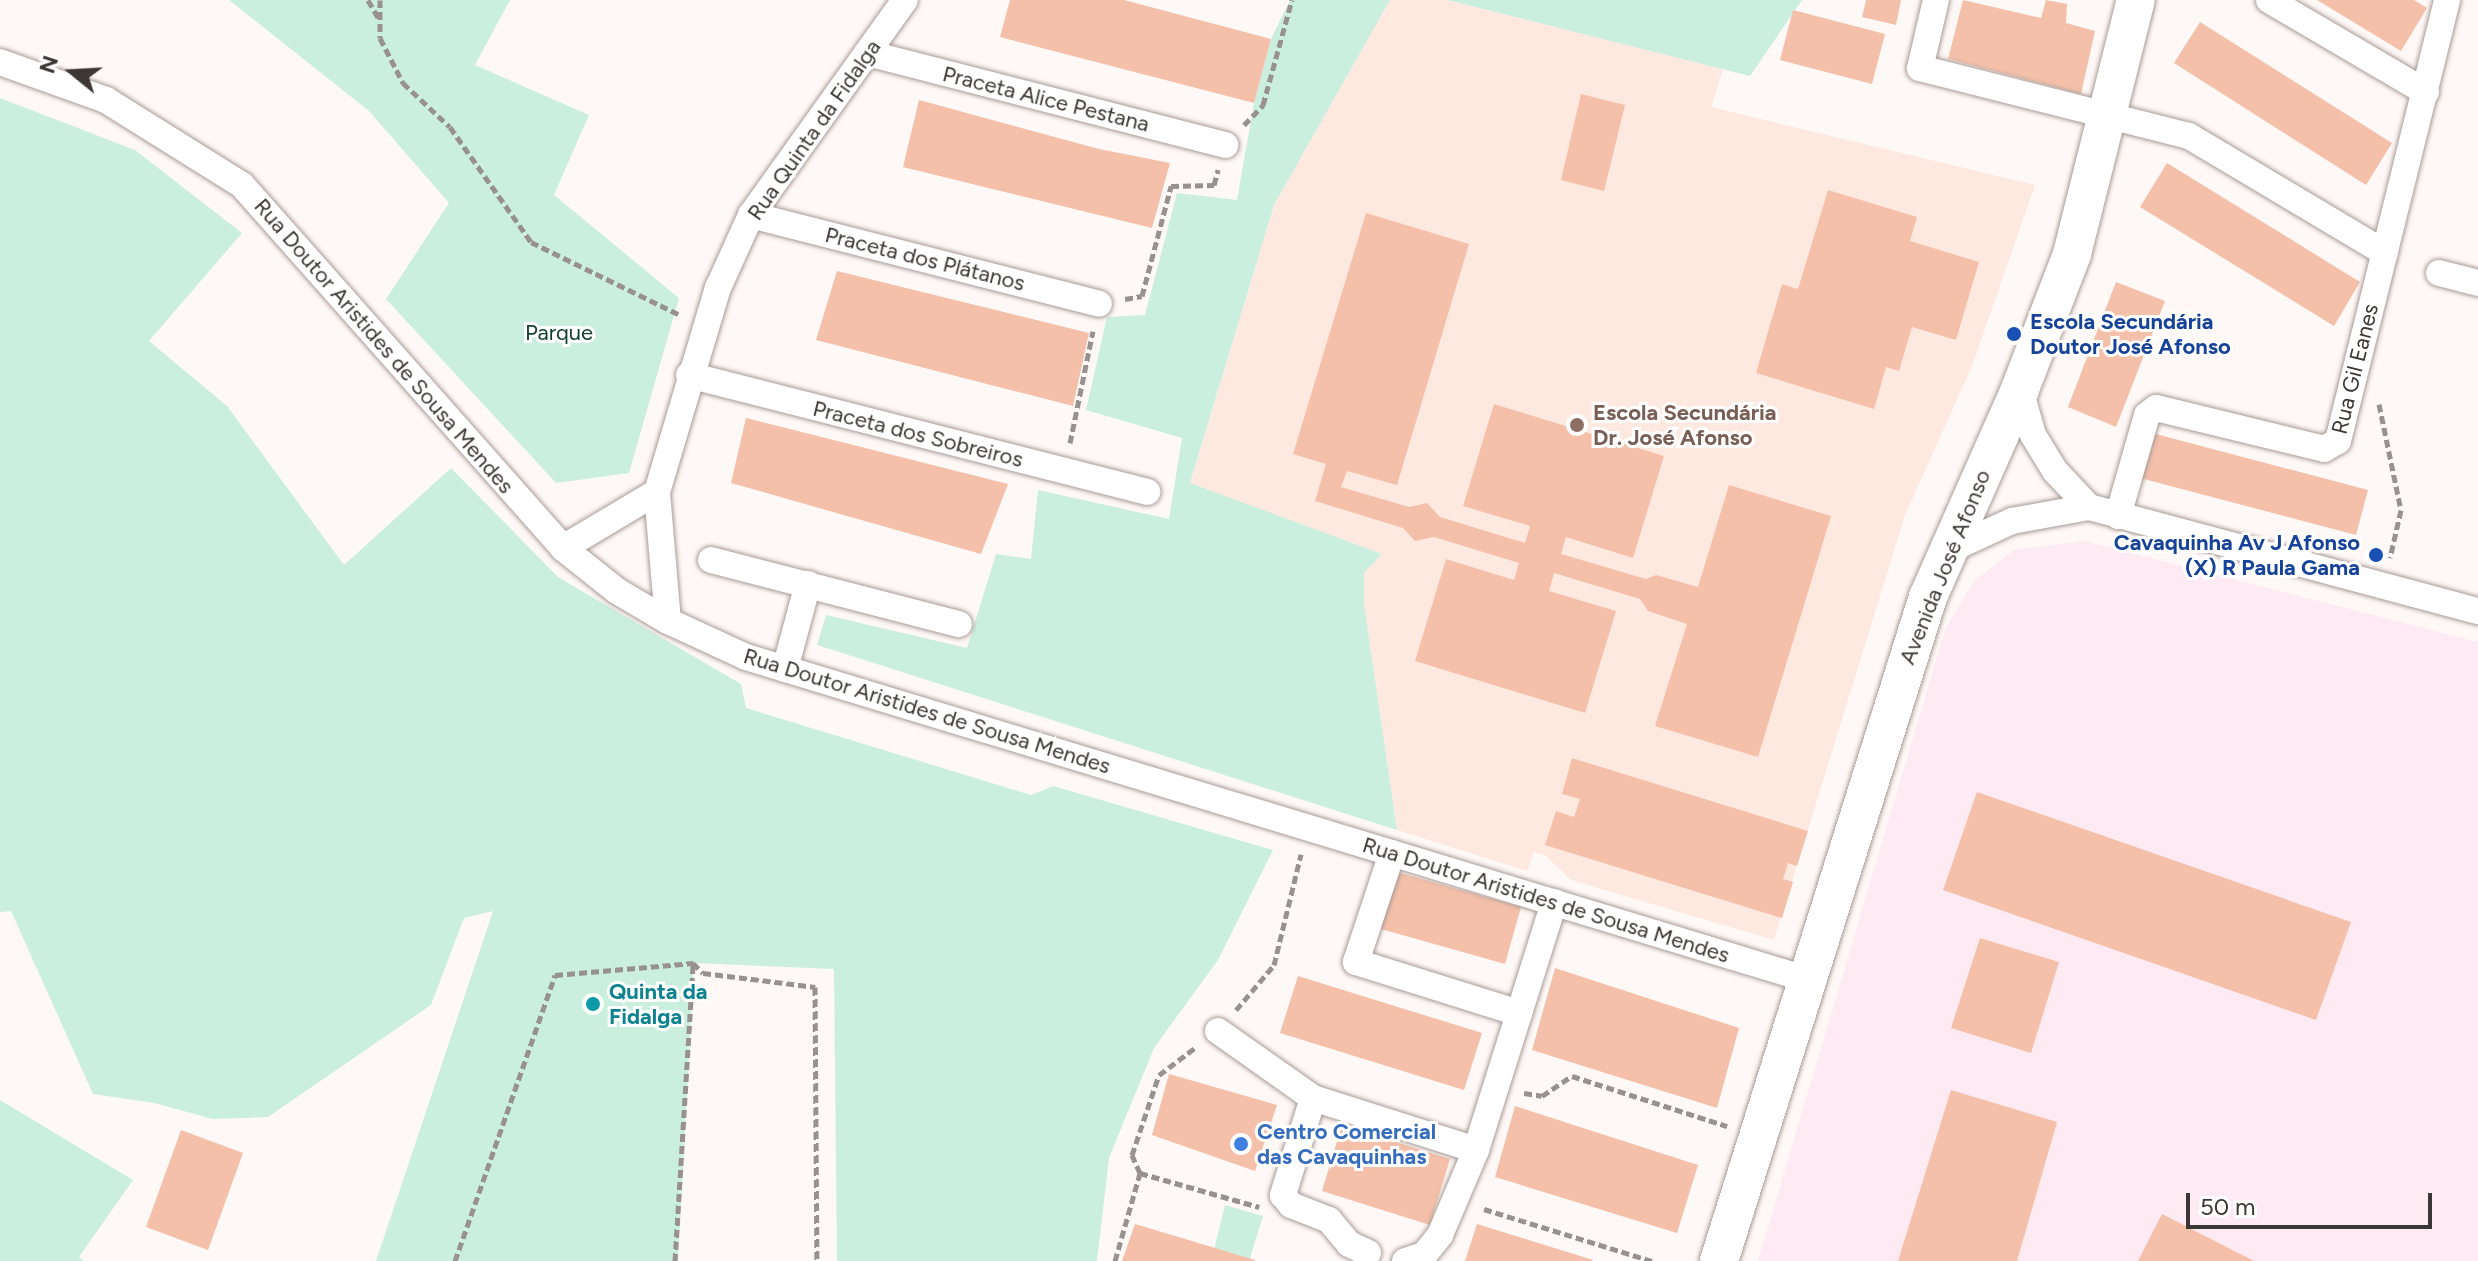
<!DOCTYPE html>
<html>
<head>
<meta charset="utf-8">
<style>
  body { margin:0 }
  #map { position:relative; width:2478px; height:1261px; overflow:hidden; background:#fef8f6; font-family:Figtree,sans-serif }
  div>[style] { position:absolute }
  .built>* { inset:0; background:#fee9e0 }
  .industrial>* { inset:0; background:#feeaf2 }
  .green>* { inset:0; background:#cbefde }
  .building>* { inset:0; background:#f4c0aa }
  .path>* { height:5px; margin-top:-2.5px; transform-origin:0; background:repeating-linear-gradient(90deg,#97918f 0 8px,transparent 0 12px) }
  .roads { filter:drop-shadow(0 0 2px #a89b96) drop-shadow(0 0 2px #a89b96) }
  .street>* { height:26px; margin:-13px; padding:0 13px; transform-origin:13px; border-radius:13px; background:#fff }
  .secondary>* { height:38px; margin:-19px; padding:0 19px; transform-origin:19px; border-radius:19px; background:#fff }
  .dots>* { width:22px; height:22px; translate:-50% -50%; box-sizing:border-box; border:4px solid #fff; border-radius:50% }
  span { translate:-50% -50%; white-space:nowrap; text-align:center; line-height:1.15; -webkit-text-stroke:6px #fff; paint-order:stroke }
  .street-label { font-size:22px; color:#3c3634 }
  .transit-label { font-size:22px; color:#164399; font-weight:700 }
  .left { translate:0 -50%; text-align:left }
  .right { translate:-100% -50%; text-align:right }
  .park-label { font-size:22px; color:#14402f }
  .education-label { font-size:22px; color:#785e54; font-weight:700 }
  .culture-label { font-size:22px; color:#0d838f; font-weight:700 }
  .shop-label { font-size:22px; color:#366cbe; font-weight:700 }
  .north { position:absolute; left:32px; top:32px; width:80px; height:80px; -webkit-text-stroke:6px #fff; paint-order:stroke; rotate:288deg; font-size:22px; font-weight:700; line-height:32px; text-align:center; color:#3c3634 }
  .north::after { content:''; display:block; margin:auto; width:28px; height:36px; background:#3c3634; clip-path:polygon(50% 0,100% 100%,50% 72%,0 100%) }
  .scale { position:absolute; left:2186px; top:1193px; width:246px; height:36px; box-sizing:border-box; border:4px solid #3c3634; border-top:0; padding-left:10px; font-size:24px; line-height:28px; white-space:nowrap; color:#3c3634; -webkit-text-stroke:6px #fff; paint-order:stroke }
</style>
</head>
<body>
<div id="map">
  <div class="built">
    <div style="clip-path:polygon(1390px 0,1447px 0,1723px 69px,1711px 107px,2035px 185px,1972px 366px,1905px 515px,1774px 940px,1571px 880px,1546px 856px,1534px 852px,1527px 871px,1397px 830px,1364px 604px,1364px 573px,1381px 554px,1190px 484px,1274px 205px)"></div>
  </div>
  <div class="industrial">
    <div style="clip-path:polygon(2084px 541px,2478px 642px,2478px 1261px,1758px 1261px,1945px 630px,1973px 582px,2014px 550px)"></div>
  </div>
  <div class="green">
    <div style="clip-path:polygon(229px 0,510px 0,475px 65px,589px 115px,554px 195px,679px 298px,629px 473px,556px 483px,386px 299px,449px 203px,369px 111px)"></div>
    <div style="clip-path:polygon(1290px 0,1390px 0,1274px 205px,1190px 483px,1382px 554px,1364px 573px,1364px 604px,1397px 830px,817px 645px,826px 615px,967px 648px,996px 554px,1031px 559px,1038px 490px,1169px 519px,1182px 438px,1086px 410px,1107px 317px,1145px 315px,1177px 193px,1237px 200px,1254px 103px,1271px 39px)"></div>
    <div style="clip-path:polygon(1447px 0,1802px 0,1750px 76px)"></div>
    <div style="clip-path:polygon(0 98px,135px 150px,242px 233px,149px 341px,227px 406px,344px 565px,451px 468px,558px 577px,741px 684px,746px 708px,1031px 795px,1053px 786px,1273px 850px,1218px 960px,1154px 1048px,1109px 1158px,1097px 1261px,837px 1261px,834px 969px,694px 963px,678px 1261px,376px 1261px,493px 911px,464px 918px,431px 1005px,268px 1117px,213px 1119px,154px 1103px,93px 1094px,11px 911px,0 912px)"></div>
    <div style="clip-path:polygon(0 1100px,133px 1180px,79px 1257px,84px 1261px,0 1261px)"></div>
    <div style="clip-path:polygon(1225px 1205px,1263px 1216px,1249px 1261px,1214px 1250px)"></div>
  </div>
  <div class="building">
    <div style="clip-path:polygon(1010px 0,1124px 0,1271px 39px,1254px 103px,1000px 37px)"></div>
    <div style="clip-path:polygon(1866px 0,1901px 0,1896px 25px,1862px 17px)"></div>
    <div style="clip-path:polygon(1963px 0,2041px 18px,2046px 0,2067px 4px,2066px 23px,2095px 31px,2081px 94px,1948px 59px)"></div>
    <div style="clip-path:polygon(2317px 0,2414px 0,2427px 8px,2401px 51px)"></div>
    <div style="clip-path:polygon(1793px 10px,1885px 34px,1872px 84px,1780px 60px)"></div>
    <div style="clip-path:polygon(2200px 22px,2392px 143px,2366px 185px,2174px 63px)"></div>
    <div style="clip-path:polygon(1581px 94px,1625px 105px,1604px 191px,1561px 180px)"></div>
    <div style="clip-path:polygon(919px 100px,1099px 149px,1170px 163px,1152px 228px,903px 167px)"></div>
    <div style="clip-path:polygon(2167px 163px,2360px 282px,2334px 326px,2140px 207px)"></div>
    <div style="clip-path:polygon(1828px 190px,1917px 217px,1910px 241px,1979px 262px,1956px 340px,1912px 327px,1899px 371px,1886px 367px,1874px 409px,1756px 373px,1782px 284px,1798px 289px)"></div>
    <div style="clip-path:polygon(1366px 213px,1469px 244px,1397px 485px,1347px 471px,1341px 487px,1409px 507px,1427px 503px,1440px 517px,1525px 543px,1530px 526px,1463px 506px,1494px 404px,1664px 456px,1633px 558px,1566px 537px,1561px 554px,1646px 579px,1656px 575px,1698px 587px,1729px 485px,1831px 516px,1758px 757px,1655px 726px,1687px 624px,1648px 611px,1640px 599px,1554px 573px,1549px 591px,1616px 611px,1585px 713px,1415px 661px,1446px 559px,1514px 580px,1519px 563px,1434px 537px,1415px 541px,1403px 528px,1315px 501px,1326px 464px,1293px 454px)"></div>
    <div style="clip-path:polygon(837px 271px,1089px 333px,1073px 406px,816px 340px)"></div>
    <div style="clip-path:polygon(2116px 282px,2165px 301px,2116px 427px,2068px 407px)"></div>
    <div style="clip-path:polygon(746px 418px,1008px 484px,981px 554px,731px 483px)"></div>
    <div style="clip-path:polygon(2152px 433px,2368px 490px,2356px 535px,2140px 478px)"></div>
    <div style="clip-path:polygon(1572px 758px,1808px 831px,1797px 866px,1788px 863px,1783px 879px,1793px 882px,1782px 918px,1545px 845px,1556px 811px,1574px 817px,1580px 799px,1562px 794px)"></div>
    <div style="clip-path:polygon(1977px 792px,2351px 922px,2316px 1020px,1943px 890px)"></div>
    <div style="clip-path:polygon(1397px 872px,1521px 907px,1505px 964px,1381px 929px)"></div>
    <div style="clip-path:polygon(1980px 938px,2059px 962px,2031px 1053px,1951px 1028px)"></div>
    <div style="clip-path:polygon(1555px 968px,1739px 1028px,1717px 1108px,1532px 1050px)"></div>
    <div style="clip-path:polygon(1298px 976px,1482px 1033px,1464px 1090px,1280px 1033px)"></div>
    <div style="clip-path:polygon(1169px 1074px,1277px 1105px,1255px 1171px,1152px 1135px)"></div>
    <div style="clip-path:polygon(1951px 1090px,2057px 1122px,2017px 1261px,1898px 1261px)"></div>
    <div style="clip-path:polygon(1515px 1106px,1698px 1165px,1677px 1233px,1495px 1177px)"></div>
    <div style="clip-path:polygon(1342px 1125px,1450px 1159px,1430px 1225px,1322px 1191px)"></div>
    <div style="clip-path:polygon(181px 1130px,243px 1153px,208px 1250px,146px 1227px)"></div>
    <div style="clip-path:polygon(2162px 1214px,2254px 1261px,2138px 1261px)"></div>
    <div style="clip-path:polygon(1135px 1224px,1255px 1260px,1255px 1261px,1122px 1261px)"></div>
    <div style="clip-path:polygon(1477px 1224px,1593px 1260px,1592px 1261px,1465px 1261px)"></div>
  </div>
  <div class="path">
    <div style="left:368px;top:0;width:22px;rotate:60deg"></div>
    <div style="left:380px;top:0;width:38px;rotate:90deg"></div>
    <div style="left:380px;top:38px;width:51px;rotate:62.9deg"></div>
    <div style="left:403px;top:83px;width:64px;rotate:43.1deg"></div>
    <div style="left:450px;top:127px;width:141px;rotate:54.8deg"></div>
    <div style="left:531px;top:242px;width:166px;rotate:26.1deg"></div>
    <div style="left:1244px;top:125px;width:28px;rotate:-46deg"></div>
    <div style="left:1263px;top:105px;width:109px;rotate:-74.6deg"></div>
    <div style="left:1125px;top:299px;width:17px;rotate:-10deg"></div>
    <div style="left:1142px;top:296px;width:114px;rotate:-75.2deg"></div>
    <div style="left:1171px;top:186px;width:43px;rotate:-1.3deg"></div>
    <div style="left:1214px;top:185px;width:16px;rotate:-75deg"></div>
    <div style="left:2379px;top:404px;width:108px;rotate:78.3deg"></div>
    <div style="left:2401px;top:510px;width:49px;rotate:102.9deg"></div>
    <div style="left:1070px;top:443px;width:114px;rotate:-78.4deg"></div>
    <div style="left:1236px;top:1010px;width:59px;rotate:-49.8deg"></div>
    <div style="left:1274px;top:965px;width:114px;rotate:-76.3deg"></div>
    <div style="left:1524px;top:1093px;width:18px;rotate:9deg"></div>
    <div style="left:1542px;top:1096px;width:36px;rotate:-34deg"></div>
    <div style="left:1572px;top:1076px;width:163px;rotate:17.9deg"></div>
    <div style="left:1140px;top:1173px;width:20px;rotate:-114deg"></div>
    <div style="left:1132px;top:1155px;width:84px;rotate:-71.4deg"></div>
    <div style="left:1159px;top:1075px;width:46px;rotate:-37.1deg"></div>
    <div style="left:1484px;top:1209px;width:176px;rotate:17.2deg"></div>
    <div style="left:455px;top:1261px;width:303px;rotate:-70.7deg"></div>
    <div style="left:555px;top:975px;width:139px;rotate:-5deg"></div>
    <div style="left:675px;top:1261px;width:299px;rotate:-86.5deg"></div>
    <div style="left:693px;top:963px;width:14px;rotate:45deg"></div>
    <div style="left:703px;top:973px;width:113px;rotate:7.1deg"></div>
    <div style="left:815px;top:987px;width:274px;rotate:89.6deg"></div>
    <div style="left:1115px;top:1261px;width:91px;rotate:-74.1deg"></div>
    <div style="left:1140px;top:1173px;width:124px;rotate:15.9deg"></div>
  </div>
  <div class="roads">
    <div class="street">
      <div style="left:1936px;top:0;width:70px;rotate:103.2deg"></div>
      <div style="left:1920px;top:68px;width:277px;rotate:14.2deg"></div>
      <div style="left:2189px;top:136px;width:228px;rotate:30.8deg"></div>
      <div style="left:2269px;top:0;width:182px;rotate:30.4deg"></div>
      <div style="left:867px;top:53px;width:370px;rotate:14.4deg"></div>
      <div style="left:0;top:62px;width:113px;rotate:19.7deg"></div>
      <div style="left:106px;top:100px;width:160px;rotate:32deg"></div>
      <div style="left:242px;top:185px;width:485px;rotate:48.5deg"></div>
      <div style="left:563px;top:548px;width:69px;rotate:38.5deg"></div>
      <div style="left:617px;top:591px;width:59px;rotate:30.5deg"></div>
      <div style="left:668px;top:621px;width:86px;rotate:24.8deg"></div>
      <div style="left:746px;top:657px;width:1108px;rotate:16.9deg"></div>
      <div style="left:751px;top:215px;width:359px;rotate:14.3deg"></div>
      <div style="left:2439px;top:273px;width:40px;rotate:14.4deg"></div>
      <div style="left:689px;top:375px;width:473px;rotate:14.3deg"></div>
      <div style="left:2020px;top:389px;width:48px;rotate:74.2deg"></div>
      <div style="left:2033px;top:435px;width:42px;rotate:58.6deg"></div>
      <div style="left:2055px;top:471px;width:50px;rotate:46.6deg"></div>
      <div style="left:2118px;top:516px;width:105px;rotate:-74deg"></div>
      <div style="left:2147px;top:415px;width:11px;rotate:-38deg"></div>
      <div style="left:2156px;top:408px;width:173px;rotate:13.7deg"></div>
      <div style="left:2324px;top:449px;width:16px;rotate:-30deg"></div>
      <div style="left:2338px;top:441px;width:454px;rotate:-76.1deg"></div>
      <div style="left:563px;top:548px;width:109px;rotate:-30.8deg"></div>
      <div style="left:1947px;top:551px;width:72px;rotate:-24.8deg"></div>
      <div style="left:2012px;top:521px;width:78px;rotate:-10.3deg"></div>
      <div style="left:2089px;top:507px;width:403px;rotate:15deg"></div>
      <div style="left:711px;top:560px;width:256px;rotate:14.5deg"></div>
      <div style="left:668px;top:621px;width:129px;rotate:-94.9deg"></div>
      <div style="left:657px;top:492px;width:213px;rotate:-73.4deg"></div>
      <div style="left:718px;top:288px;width:80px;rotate:-65.7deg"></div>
      <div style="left:751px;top:215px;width:264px;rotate:-54.4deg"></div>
      <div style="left:785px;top:669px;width:88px;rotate:-74.9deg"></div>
      <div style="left:1392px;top:853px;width:115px;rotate:108.3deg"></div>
      <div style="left:1356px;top:962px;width:171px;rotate:17.4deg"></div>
      <div style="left:1218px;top:1031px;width:116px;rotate:35.2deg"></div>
      <div style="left:1313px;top:1098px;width:102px;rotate:107.2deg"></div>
      <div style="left:1283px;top:1195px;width:13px;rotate:51deg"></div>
      <div style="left:1291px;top:1205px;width:41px;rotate:21.5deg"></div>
      <div style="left:1329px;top:1220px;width:31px;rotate:50deg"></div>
      <div style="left:1349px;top:1244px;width:21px;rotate:25deg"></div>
      <div style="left:1313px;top:1098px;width:171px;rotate:17.7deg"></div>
      <div style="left:1405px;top:1261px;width:20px;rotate:-18deg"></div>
      <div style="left:1424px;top:1255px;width:26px;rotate:-51deg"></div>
      <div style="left:1440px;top:1235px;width:92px;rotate:-67deg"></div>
      <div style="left:1476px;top:1150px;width:260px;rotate:-72.5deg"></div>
    </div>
    <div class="secondary">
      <div style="left:1719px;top:1261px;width:696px;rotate:-72.53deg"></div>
      <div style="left:1928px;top:597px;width:227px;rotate:-66.1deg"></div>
      <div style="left:2020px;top:389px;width:145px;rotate:-68.9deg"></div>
      <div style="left:2072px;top:254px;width:262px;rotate:-75.9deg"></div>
    </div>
  </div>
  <div class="dots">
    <div style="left:2014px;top:334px;background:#1a4fb4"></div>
    <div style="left:1577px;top:425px;background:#8d6e63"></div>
    <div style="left:2376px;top:555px;background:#1a4fb4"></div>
    <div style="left:593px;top:1004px;background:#0f9aa8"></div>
    <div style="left:1241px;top:1144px;background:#3f7fe0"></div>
  </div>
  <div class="street-label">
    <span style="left:1046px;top:99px;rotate:14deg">Praceta Alice Pestana</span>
    <span style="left:814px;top:130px;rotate:-55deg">Rua Quinta da Fidalga</span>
    <span style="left:925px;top:259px;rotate:14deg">Praceta dos Plátanos</span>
    <span style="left:384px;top:346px;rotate:49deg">Rua Doutor Aristides de Sousa Mendes</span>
    <span style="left:2355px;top:369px;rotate:-76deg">Rua Gil Eanes</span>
    <span style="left:918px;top:434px;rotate:14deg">Praceta dos Sobreiros</span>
    <span style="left:1945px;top:567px;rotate:-68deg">Avenida José Afonso</span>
    <span style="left:927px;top:711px;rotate:17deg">Rua Doutor Aristides de Sousa Mendes</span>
    <span style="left:1546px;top:900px;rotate:17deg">Rua Doutor Aristides de Sousa Mendes</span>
  </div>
  <div class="transit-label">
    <span class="left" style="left:2030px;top:334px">Escola Secundária<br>Doutor José Afonso</span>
    <span class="right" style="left:2360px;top:555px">Cavaquinha Av J Afonso<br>(X) R Paula Gama</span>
  </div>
  <div class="park-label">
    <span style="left:559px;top:333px">Parque</span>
  </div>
  <div class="education-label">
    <span class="left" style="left:1593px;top:425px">Escola Secundária<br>Dr. José Afonso</span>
  </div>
  <div class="culture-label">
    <span class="left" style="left:609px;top:1004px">Quinta da<br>Fidalga</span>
  </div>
  <div class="shop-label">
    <span class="left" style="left:1257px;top:1144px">Centro Comercial<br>das Cavaquinhas</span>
  </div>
  <div class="north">N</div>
  <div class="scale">50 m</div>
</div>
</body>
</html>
